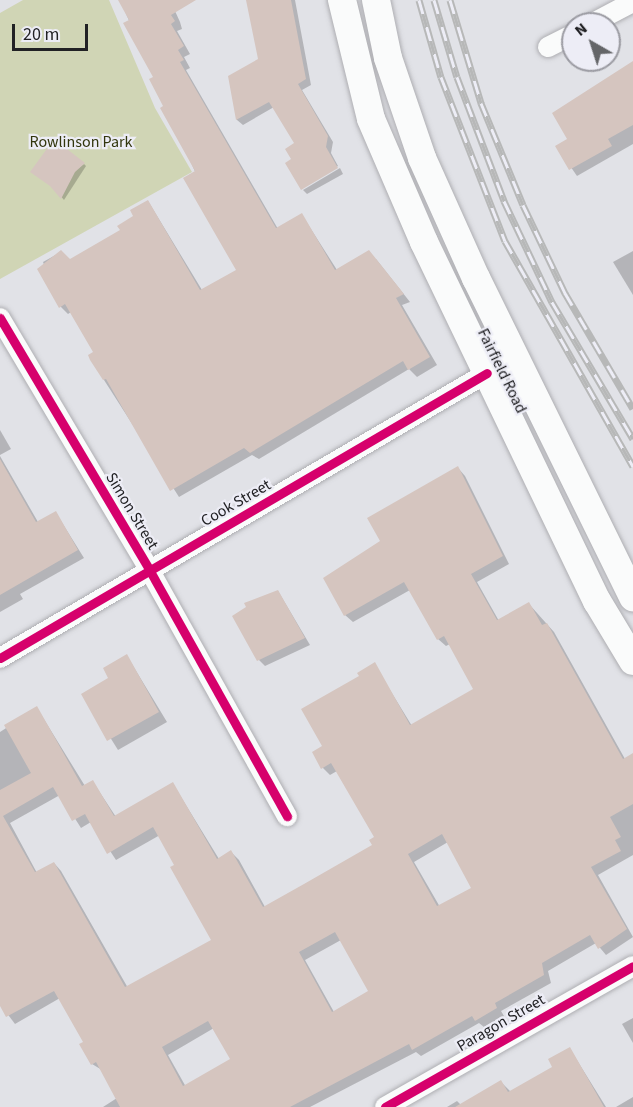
<!DOCTYPE html>
<html>
<head>
<meta charset="utf-8">
<style>
  body { margin:0 }
  #map { position:relative; width:633px; height:1107px; overflow:hidden; background:#e1e2e7; font-family:"Source Sans 3",sans-serif }
  div>[style] { position:absolute }
  .green>* { inset:0; background:#d0d5b5 }
  .shadow>* { inset:0; background:#0003 }
  .building>* { inset:0; background:#d5c5bf }
  .roads { filter:drop-shadow(0 0 2px #aeaeb2) drop-shadow(0 0 2px #aeaeb2) }
  .minor>* { height:20px; margin:-10px; padding:0 10px; transform-origin:10px; border-radius:10px; background:#fafbfb }
  .secondary>* { height:28px; margin:-14px; padding:0 14px; transform-origin:14px; border-radius:14px; background:#fafbfb }
  .rail>* { height:7px; margin-top:-3.5px; transform-origin:0; background:repeating-linear-gradient(90deg,#ededf6 0 14px,#b7b8b8 0 28px); box-sizing:border-box; border-block:2px solid #b7b8b8 }
  .cycleway>* { height:9px; margin:-4.5px; padding:0 4.5px; transform-origin:4.5px; border-radius:4.5px; background:#d6006c }
  span { translate:-50% -50%; white-space:nowrap; text-align:center; line-height:1.15; -webkit-text-stroke:4.5px #ededf6; paint-order:stroke }
  .park-label { font-size:16px; color:#32360d }
  .street-label { font-size:16px; color:#212124 }
  .north { position:absolute; left:561px; top:12px; width:60px; height:60px; box-sizing:border-box; background:#ededf6; border:2px solid #9b9ba2; border-radius:50%; rotate:321deg; font-size:16px; font-weight:700; line-height:24px; text-align:center; color:#212124 }
  .north::after { content:''; display:block; margin:auto; width:21px; height:27px; background:#646568; clip-path:polygon(50% 0,100% 100%,50% 72%,0 100%) }
  .scale { position:absolute; left:12px; top:24px; width:76px; height:27px; box-sizing:border-box; border:3px solid #212124; border-top:0; padding-left:8px; font-size:18px; line-height:21px; white-space:nowrap; color:#212124; -webkit-text-stroke:4px #ededf6; paint-order:stroke }
</style>
</head>
<body>
<div id="map">
  <div class="green">
    <div style="clip-path:polygon(23px 0,109px 0,155px 108px,192px 172px,0 279px,0 13px)"></div>
  </div>
  <div class="shadow">
    <div style="clip-path:polygon(120px 0,170px 0,180px 22px,182px 29px,177px 31px,190px 54px,184px 57px,190px 68px,186px 70px,278px 229px,302px 215px,337px 270px,376px 259px,410px 302px,402px 305px,437px 365px,417px 377px,409px 369px,259px 459px,252px 455px,179px 497px,104px 380px,95px 353px,71px 312px,68px 314px,61px 307px,43px 262px,61px 252px,70px 261px,122px 231px,148px 201px,202px 290px,238px 270px)"></div>
    <div style="clip-path:polygon(248px 0,295px 0,311px 85px,302px 90px,333px 142px,331px 153px,338px 166px,301px 188px,293px 159px,296px 144px,274px 107px,243px 125px,237px 120px,229px 77px,259px 60px)"></div>
    <div style="clip-path:polygon(633px 63px,633px 144px,577px 176px,557px 147px,569px 140px)"></div>
    <div style="clip-path:polygon(84px 164px,86px 166px,64px 200px,53px 187px)"></div>
    <div style="clip-path:polygon(340px 168px,343px 174px,307px 194px,303px 190px)"></div>
    <div style="clip-path:polygon(633px 251px,633px 295px,613px 262px)"></div>
    <div style="clip-path:polygon(0 430px,11px 449px,0 455px)"></div>
    <div style="clip-path:polygon(0 456px,38px 522px,56px 513px,84px 558px,20px 594px,23px 599px,0 612px)"></div>
    <div style="clip-path:polygon(evenodd,458px 468px,465px 476px,509px 564px,477px 582px,499px 621px,529px 604px,554px 632px,625px 759px,633px 755px,633px 855px,598px 875px,633px 937px,606px 955px,596px 943px,548px 971px,551px 983px,501px 1011px,504px 1016px,484px 1027px,479px 1023px,421px 1056px,416px 1052px,310px 1107px,103px 1107px,117px 1098px,102px 1070px,92px 1064px,86px 1043px,60px 998px,15px 1024px,0 1004px,0 732px,37px 708px,85px 786px,93px 782px,116px 817px,173px 784px,219px 859px,231px 852px,239px 860px,265px 907px,374px 845px,376px 838px,337px 771px,330px 775px,323px 768px,325px 746px,361px 677px,374px 664px,412px 726px,475px 690px,450px 644px,446px 646px,438px 639px,410px 590px,353px 622px,345px 615px,382px 542px,458px 468px,60px 795px,81px 828px,91px 822px,116px 860px,160px 835px,213px 940px,128px 988px,61px 871px,54px 863px,37px 873px,10px 823px,60px 795px,458px 468px,448px 842px,473px 889px,440px 907px,414px 862px,448px 842px,458px 468px,341px 940px,370px 992px,334px 1012px,305px 960px,341px 940px,458px 468px,214px 1028px,232px 1060px,186px 1087px,168px 1055px,214px 1028px)"></div>
    <div style="clip-path:polygon(278px 591px,310px 645px,265px 666px,259px 660px)"></div>
    <div style="clip-path:polygon(127px 656px,167px 722px,118px 750px,83px 694px,110px 678px)"></div>
    <div style="clip-path:polygon(633px 1018px,633px 1043px,622px 1024px)"></div>
    <div style="clip-path:polygon(570px 1049px,606px 1107px,447px 1107px,457px 1101px,461px 1105px,501px 1082px,511px 1092px,554px 1067px)"></div>
    <div style="clip-path:polygon(633px 1097px,633px 1107px,616px 1107px)"></div>
  </div>
  <div class="building">
    <div style="clip-path:polygon(118px 0,196px 0,171px 15px,175px 21px,171px 24px,184px 46px,178px 50px,184px 60px,180px 62px,276px 228px,302px 213px,335px 270px,369px 250px,404px 294px,396px 298px,430px 357px,408px 370px,403px 361px,250px 453px,244px 448px,170px 491px,106px 379px,103px 380px,90px 360px,88px 355px,93px 352px,65px 304px,59px 308px,37px 269px,61px 250px,70px 259px,120px 230px,117px 226px,133px 216px,130px 210px,148px 200px,200px 290px,236px 270px,183px 178px,195px 171px,160px 108px,163px 106px,149px 79px,153px 77px,123px 23px,129px 20px)"></div>
    <div style="clip-path:polygon(246px 0,291px 0,306px 79px,298px 84px,328px 136px,326px 147px,338px 168px,301px 190px,285px 163px,291px 159px,285px 149px,294px 143px,269px 102px,236px 120px,228px 76px,258px 59px)"></div>
    <div style="clip-path:polygon(633px 61px,633px 125px,608px 139px,612px 146px,569px 170px,555px 146px,567px 139px,552px 113px)"></div>
    <div style="clip-path:polygon(54px 139px,85px 163px,75px 172px,61px 199px,50px 186px,30px 172px)"></div>
    <div style="clip-path:polygon(0 459px,36px 522px,56px 511px,78px 550px,0 595px)"></div>
    <div style="clip-path:polygon(evenodd,458px 466px,503px 556px,471px 574px,497px 620px,529px 602px,542px 625px,547px 623px,623px 759px,633px 753px,633px 804px,610px 817px,621px 837px,615px 840px,621px 851px,591px 867px,627px 929px,598px 949px,590px 935px,542px 963px,544px 975px,495px 1003px,497px 1008px,475px 1021px,472px 1016px,412px 1050px,409px 1044px,290px 1107px,120px 1107px,96px 1062px,91px 1065px,79px 1044px,83px 1042px,54px 991px,6px 1017px,0 1006px,0 790px,31px 773px,4px 725px,37px 706px,82px 786px,93px 780px,114px 816px,173px 782px,217px 859px,231px 850px,263px 907px,304px 884px,372px 845px,369px 840px,374px 837px,331px 763px,321px 769px,312px 752px,322px 746px,301px 709px,359px 676px,357px 673px,375px 662px,410px 725px,473px 689px,444px 636px,437px 640px,404px 582px,344px 616px,323px 578px,380px 541px,367px 518px,458px 466px,53px 787px,72px 821px,85px 814px,107px 854px,153px 827px,174px 865px,170px 867px,211px 940px,125px 987px,54px 862px,35px 872px,3px 816px,53px 787px,458px 466px,442px 834px,471px 888px,437px 906px,408px 854px,442px 834px,458px 466px,335px 932px,368px 991px,332px 1012px,299px 952px,335px 932px,458px 466px,208px 1021px,230px 1059px,183px 1086px,162px 1047px,208px 1021px)"></div>
    <div style="clip-path:polygon(278px 590px,305px 638px,257px 661px,232px 616px,246px 607px,244px 603px)"></div>
    <div style="clip-path:polygon(127px 654px,159px 712px,107px 741px,81px 694px,108px 678px,103px 668px)"></div>
    <div style="clip-path:polygon(570px 1047px,604px 1107px,455px 1107px,501px 1080px,508px 1092px,552px 1067px,548px 1059px)"></div>
  </div>
  <div class="roads">
    <div class="minor">
      <div style="left:591px;top:24px;width:47px;rotate:-27.6deg"></div>
      <div style="left:548px;top:47px;width:28px;rotate:-27deg"></div>
      <div style="left:0;top:318px;width:294px;rotate:59.3deg"></div>
      <div style="left:150px;top:571px;width:281px;rotate:60.8deg"></div>
      <div style="left:0;top:658px;width:564px;rotate:-30.34deg"></div>
      <div style="left:385px;top:1107px;width:285px;rotate:-29.6deg"></div>
    </div>
    <div class="secondary">
      <div style="left:342px;top:0;width:122px;rotate:76.3deg"></div>
      <div style="left:371px;top:119px;width:134px;rotate:66.7deg"></div>
      <div style="left:424px;top:242px;width:399px;rotate:64.3deg"></div>
      <div style="left:597px;top:601px;width:70px;rotate:59deg"></div>
      <div style="left:376px;top:0;width:59px;rotate:78.3deg"></div>
      <div style="left:388px;top:58px;width:106px;rotate:71.2deg"></div>
      <div style="left:422px;top:158px;width:132px;rotate:65.8deg"></div>
      <div style="left:476px;top:278px;width:356px;rotate:63.8deg"></div>
    </div>
  </div>
  <div class="rail">
    <div style="left:419px;top:0;width:80px;rotate:74.1deg"></div>
    <div style="left:441px;top:77px;width:176px;rotate:68.7deg"></div>
    <div style="left:505px;top:241px;width:259px;rotate:60.4deg"></div>
    <div style="left:434px;top:0;width:80px;rotate:73.4deg"></div>
    <div style="left:457px;top:77px;width:133px;rotate:69.2deg"></div>
    <div style="left:504px;top:201px;width:112px;rotate:64.6deg"></div>
    <div style="left:552px;top:302px;width:159px;rotate:59.4deg"></div>
    <div style="left:450px;top:0;width:108px;rotate:73.2deg"></div>
    <div style="left:481px;top:103px;width:110px;rotate:67.6deg"></div>
    <div style="left:523px;top:205px;width:98px;rotate:64.5deg"></div>
    <div style="left:565px;top:293px;width:134px;rotate:59.6deg"></div>
  </div>
  <div class="cycleway">
    <div style="left:0;top:318px;width:294px;rotate:59.3deg"></div>
    <div style="left:150px;top:571px;width:281px;rotate:60.8deg"></div>
    <div style="left:0;top:658px;width:564px;rotate:-30.34deg"></div>
    <div style="left:385px;top:1107px;width:285px;rotate:-29.6deg"></div>
  </div>
  <div class="park-label">
    <span style="left:81px;top:142px">Rowlinson Park</span>
  </div>
  <div class="street-label">
    <span style="left:502px;top:371px;rotate:64deg">Fairfield Road</span>
    <span style="left:236px;top:503px;rotate:-30deg">Cook Street</span>
    <span style="left:132px;top:511px;rotate:59deg">Simon Street</span>
    <span style="left:501px;top:1023px;rotate:-30deg">Paragon Street</span>
  </div>
  <div class="north">N</div>
  <div class="scale">20 m</div>
</div>
</body>
</html>
